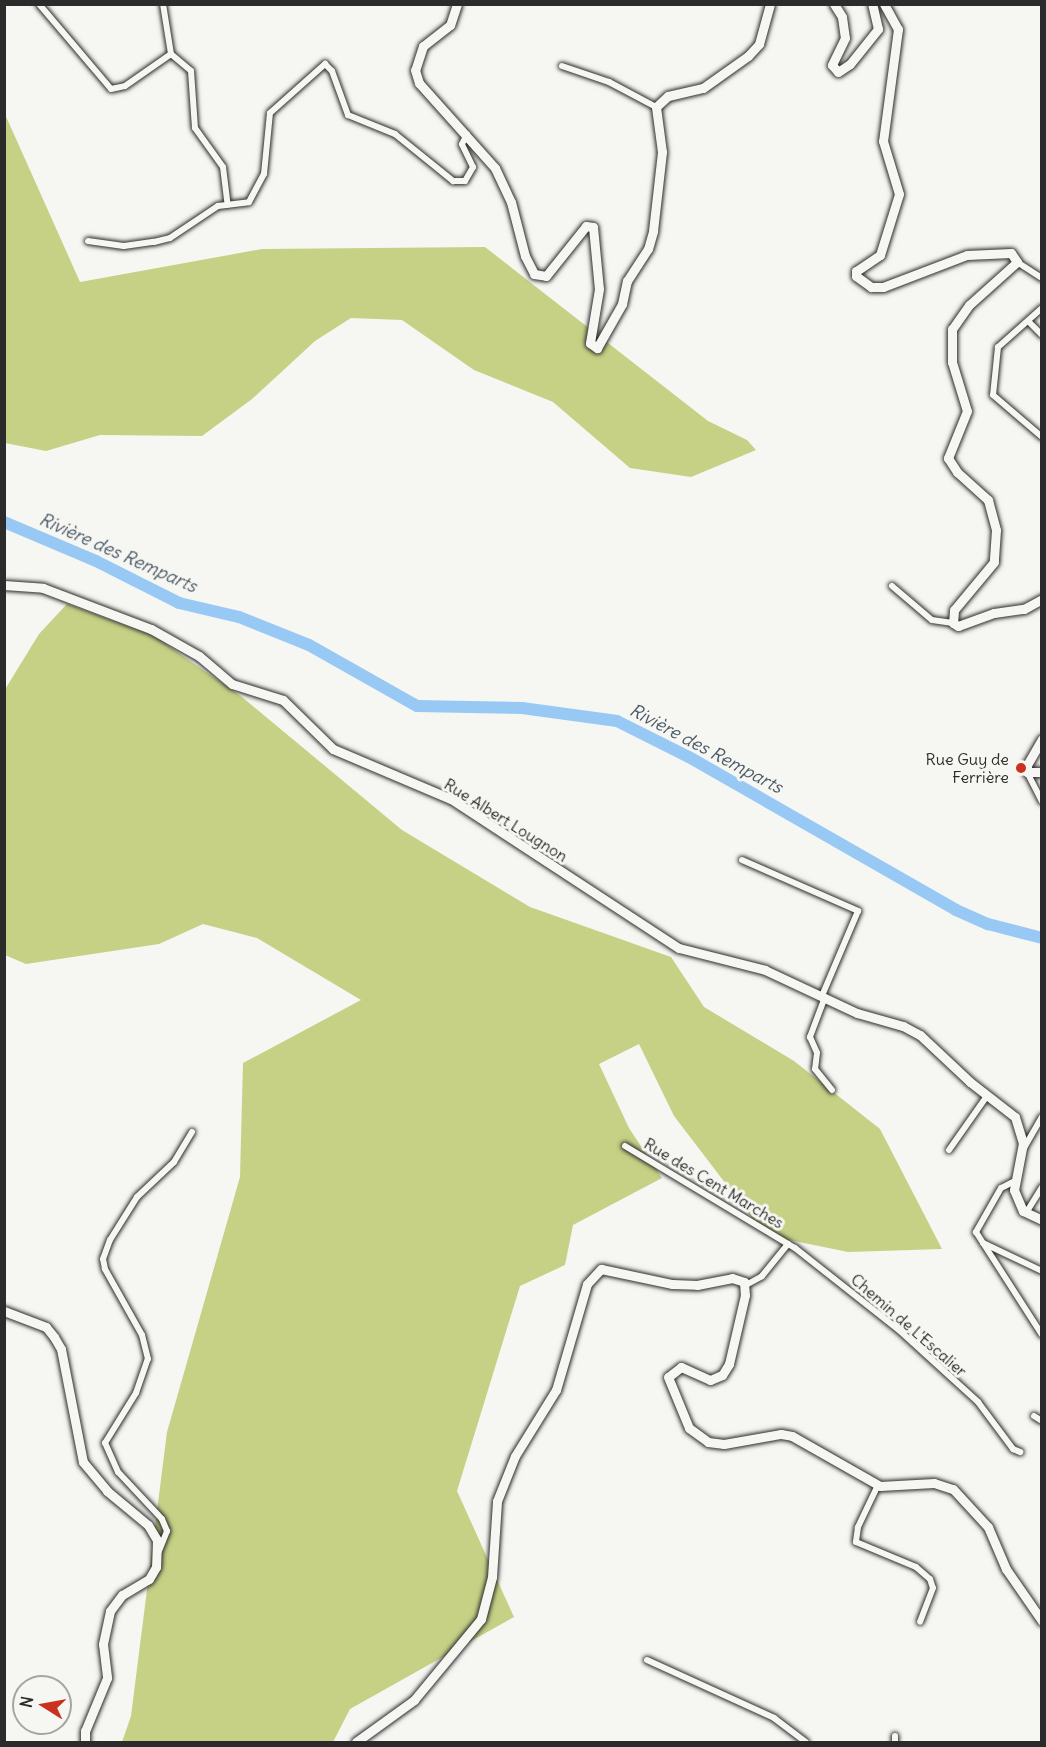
<!DOCTYPE html>
<html>
<head>
<meta charset="utf-8">
<style>
  body { margin:0 }
  #map { position:relative; width:1046px; height:1747px; overflow:hidden; background:#f6f6f2; font-family:Delius,sans-serif }
  div>[style] { position:absolute }
  .green>* { inset:0; background:#c6d185 }
  .river>* { height:12px; margin:-6px; padding:0 6px; transform-origin:6px; border-radius:6px; background:#98c9f4 }
  .roads { filter:drop-shadow(0 0 2px #2b2b2b) drop-shadow(0 0 2px #2b2b2b) }
  .street>* { height:6px; margin:-3px; padding:0 3px; transform-origin:3px; border-radius:3px; background:#f6f6f2 }
  .secondary>* { height:9px; margin:-4.5px; padding:0 4.5px; transform-origin:4.5px; border-radius:4.5px; background:#f6f6f2 }
  .dots>* { width:16px; height:16px; translate:-50% -50%; box-sizing:border-box; border:3px solid #f6f6f2; border-radius:50% }
  span { translate:-50% -50%; white-space:nowrap; text-align:center; line-height:1.15; -webkit-text-stroke:6px #f6f6f2; paint-order:stroke }
  .poi-label { font-size:16px; color:#2b2b2b }
  .right { translate:-100% -50%; text-align:right }
  .street-label { font-size:16px; color:#2b2b2b }
  .water-label { font-size:18px; color:#4c5a67; font-style:italic }
  .frame { position:absolute; inset:0; border:6px solid #2b2b2b; pointer-events:none }
  .north { position:absolute; left:12px; top:1675px; width:60px; height:60px; box-sizing:border-box; background:#f6f6f2; border:2px solid #a5a5a2; border-radius:50%; rotate:281deg; font-size:16px; font-weight:700; line-height:24px; text-align:center; color:#2b2b2b }
  .north::after { content:''; display:block; margin:auto; width:21px; height:27px; background:#c8321e; clip-path:polygon(50% 0,100% 100%,50% 72%,0 100%) }
</style>
</head>
<body>
<div id="map">
  <div class="green">
    <div style="clip-path:polygon(4px 112px,80px 282px,262px 249px,485px 247px,708px 421px,747px 440px,756px 450px,691px 477px,630px 468px,553px 402px,474px 370px,402px 320px,351px 318px,315px 341px,252px 399px,202px 436px,100px 435px,46px 451px,5px 443px)"></div>
    <div style="clip-path:polygon(67px 604px,154px 636px,242px 697px,402px 830px,530px 907px,671px 957px,704px 1007px,794px 1061px,880px 1129px,942px 1249px,848px 1252px,765px 1235px,674px 1116px,639px 1044px,599px 1064px,629px 1128px,662px 1178px,573px 1225px,565px 1265px,520px 1286px,457px 1491px,514px 1617px,350px 1709px,333px 1742px,122px 1742px,131px 1716px,167px 1432px,240px 1177px,243px 1063px,361px 1000px,257px 938px,203px 924px,159px 944px,26px 964px,5px 955px,4px 691px,39px 634px)"></div>
  </div>
  <div class="river">
    <div style="left:4px;top:522px;width:100px;rotate:23deg"></div>
    <div style="left:96px;top:561px;width:93px;rotate:26.8deg"></div>
    <div style="left:179px;top:603px;width:62px;rotate:13.1deg"></div>
    <div style="left:239px;top:617px;width:75px;rotate:21.8deg"></div>
    <div style="left:309px;top:645px;width:124px;rotate:29.5deg"></div>
    <div style="left:417px;top:706px;width:105px;rotate:1.1deg"></div>
    <div style="left:522px;top:708px;width:96px;rotate:7.8deg"></div>
    <div style="left:617px;top:721px;width:80px;rotate:26.6deg"></div>
    <div style="left:689px;top:757px;width:308px;rotate:29.8deg"></div>
    <div style="left:956px;top:910px;width:35px;rotate:24deg"></div>
    <div style="left:988px;top:924px;width:56px;rotate:14.5deg"></div>
  </div>
  <div class="roads">
    <div class="street">
      <div style="left:39px;top:4px;width:111px;rotate:49.7deg"></div>
      <div style="left:111px;top:89px;width:14px;rotate:-12deg"></div>
      <div style="left:125px;top:86px;width:56px;rotate:-34.8deg"></div>
      <div style="left:163px;top:4px;width:51px;rotate:80.9deg"></div>
      <div style="left:171px;top:54px;width:26px;rotate:40deg"></div>
      <div style="left:191px;top:71px;width:57px;rotate:86deg"></div>
      <div style="left:195px;top:128px;width:48px;rotate:54.3deg"></div>
      <div style="left:223px;top:167px;width:38px;rotate:83deg"></div>
      <div style="left:562px;top:66px;width:50px;rotate:18.8deg"></div>
      <div style="left:609px;top:82px;width:53px;rotate:28deg"></div>
      <div style="left:88px;top:241px;width:36px;rotate:8deg"></div>
      <div style="left:124px;top:246px;width:30px;rotate:-8deg"></div>
      <div style="left:154px;top:242px;width:16px;rotate:-14deg"></div>
      <div style="left:170px;top:238px;width:58px;rotate:-33.7deg"></div>
      <div style="left:218px;top:206px;width:31px;rotate:-7deg"></div>
      <div style="left:249px;top:202px;width:32px;rotate:-62deg"></div>
      <div style="left:264px;top:174px;width:61px;rotate:-84.4deg"></div>
      <div style="left:270px;top:113px;width:74px;rotate:-41.7deg"></div>
      <div style="left:325px;top:64px;width:10px;rotate:45deg"></div>
      <div style="left:332px;top:71px;width:47px;rotate:70deg"></div>
      <div style="left:348px;top:115px;width:51px;rotate:22deg"></div>
      <div style="left:395px;top:134px;width:75px;rotate:39deg"></div>
      <div style="left:453px;top:181px;width:12px"></div>
      <div style="left:465px;top:181px;width:16px;rotate:-60deg"></div>
      <div style="left:473px;top:167px;width:25px;rotate:-116deg"></div>
      <div style="left:462px;top:144px;width:11px;rotate:-63deg"></div>
      <div style="left:1017px;top:262px;width:30px;rotate:33deg"></div>
      <div style="left:1042px;top:308px;width:59px;rotate:138.4deg"></div>
      <div style="left:998px;top:347px;width:48px;rotate:95.9deg"></div>
      <div style="left:993px;top:395px;width:65px;rotate:40.6deg"></div>
      <div style="left:1028px;top:321px;width:20px;rotate:45deg"></div>
      <div style="left:892px;top:586px;width:52px;rotate:40.4deg"></div>
      <div style="left:932px;top:620px;width:21px;rotate:8deg"></div>
      <div style="left:1027px;top:772px;width:33px;rotate:63deg"></div>
      <div style="left:742px;top:860px;width:127px;rotate:23.7deg"></div>
      <div style="left:858px;top:911px;width:92px;rotate:113deg"></div>
      <div style="left:825px;top:997px;width:43px;rotate:110.6deg"></div>
      <div style="left:810px;top:1037px;width:17px;rotate:66deg"></div>
      <div style="left:817px;top:1053px;width:16px;rotate:97deg"></div>
      <div style="left:815px;top:1069px;width:27px;rotate:51deg"></div>
      <div style="left:625px;top:1146px;width:190px;rotate:31deg"></div>
      <div style="left:1024px;top:1148px;width:36px;rotate:-60deg"></div>
      <div style="left:949px;top:1150px;width:66px;rotate:-54.9deg"></div>
      <div style="left:1013px;top:1182px;width:13px;rotate:153deg"></div>
      <div style="left:1001px;top:1188px;width:51px;rotate:119.6deg"></div>
      <div style="left:976px;top:1232px;width:122px;rotate:57.3deg"></div>
      <div style="left:1026px;top:1213px;width:31px;rotate:-58deg"></div>
      <div style="left:983px;top:1243px;width:65px;rotate:25.4deg"></div>
      <div style="left:746px;top:1285px;width:18px;rotate:-29deg"></div>
      <div style="left:762px;top:1276px;width:41px;rotate:-50.9deg"></div>
      <div style="left:788px;top:1244px;width:8px;rotate:30deg"></div>
      <div style="left:795px;top:1248px;width:132px;rotate:38.3deg"></div>
      <div style="left:899px;top:1330px;width:107px;rotate:42.3deg"></div>
      <div style="left:978px;top:1402px;width:59px;rotate:53.3deg"></div>
      <div style="left:1013px;top:1449px;width:8px;rotate:23deg"></div>
      <div style="left:1034px;top:1416px;width:9px;rotate:32deg"></div>
      <div style="left:878px;top:1485px;width:47px;rotate:115.5deg"></div>
      <div style="left:858px;top:1527px;width:15px;rotate:98deg"></div>
      <div style="left:856px;top:1542px;width:65px;rotate:22.6deg"></div>
      <div style="left:916px;top:1567px;width:18px;rotate:41deg"></div>
      <div style="left:930px;top:1579px;width:9px;rotate:72deg"></div>
      <div style="left:933px;top:1588px;width:36px;rotate:111deg"></div>
      <div style="left:157px;top:1556px;width:27px;rotate:-68deg"></div>
      <div style="left:167px;top:1531px;width:13px;rotate:-113deg"></div>
      <div style="left:162px;top:1519px;width:64px;rotate:-133.1deg"></div>
      <div style="left:118px;top:1472px;width:32px;rotate:-114deg"></div>
      <div style="left:105px;top:1443px;width:59px;rotate:-58.2deg"></div>
      <div style="left:136px;top:1393px;width:36px;rotate:-71deg"></div>
      <div style="left:148px;top:1359px;width:25px;rotate:-104deg"></div>
      <div style="left:142px;top:1335px;width:76px;rotate:-119.3deg"></div>
      <div style="left:105px;top:1269px;width:10px;rotate:-101deg"></div>
      <div style="left:103px;top:1259px;width:20px;rotate:-70deg"></div>
      <div style="left:110px;top:1240px;width:51px;rotate:-57.9deg"></div>
      <div style="left:137px;top:1197px;width:51px;rotate:-43.4deg"></div>
      <div style="left:174px;top:1162px;width:35px;rotate:-59deg"></div>
      <div style="left:647px;top:1660px;width:140px;rotate:24.5deg"></div>
      <div style="left:774px;top:1718px;width:40px;rotate:37deg"></div>
      <div style="left:895px;top:1742px;width:6px;rotate:-90deg"></div>
    </div>
    <div class="secondary">
      <div style="left:457px;top:4px;width:22px;rotate:108deg"></div>
      <div style="left:450px;top:25px;width:34px;rotate:142deg"></div>
      <div style="left:423px;top:46px;width:25px;rotate:108deg"></div>
      <div style="left:415px;top:70px;width:14px;rotate:73deg"></div>
      <div style="left:419px;top:83px;width:114px;rotate:48.2deg"></div>
      <div style="left:495px;top:168px;width:38px;rotate:65deg"></div>
      <div style="left:511px;top:202px;width:56px;rotate:75.5deg"></div>
      <div style="left:525px;top:256px;width:20px;rotate:63deg"></div>
      <div style="left:534px;top:274px;width:12px;rotate:9deg"></div>
      <div style="left:546px;top:276px;width:64px;rotate:-51.3deg"></div>
      <div style="left:586px;top:226px;width:7px;rotate:8deg"></div>
      <div style="left:593px;top:227px;width:62px;rotate:84.5deg"></div>
      <div style="left:599px;top:289px;width:55px;rotate:99.5deg"></div>
      <div style="left:590px;top:343px;width:9px;rotate:36deg"></div>
      <div style="left:597px;top:348px;width:51px;rotate:-60.4deg"></div>
      <div style="left:622px;top:304px;width:24px;rotate:-78deg"></div>
      <div style="left:627px;top:281px;width:38px;rotate:-57deg"></div>
      <div style="left:648px;top:249px;width:19px;rotate:-74deg"></div>
      <div style="left:653px;top:231px;width:80px;rotate:-83.5deg"></div>
      <div style="left:662px;top:152px;width:45px;rotate:-97.6deg"></div>
      <div style="left:656px;top:107px;width:16px;rotate:-43deg"></div>
      <div style="left:668px;top:96px;width:36px;rotate:-13deg"></div>
      <div style="left:703px;top:88px;width:55px;rotate:-35.4deg"></div>
      <div style="left:748px;top:56px;width:16px;rotate:-47deg"></div>
      <div style="left:759px;top:44px;width:41px;rotate:-74.6deg"></div>
      <div style="left:834px;top:4px;width:15px;rotate:58deg"></div>
      <div style="left:842px;top:17px;width:21px;rotate:82deg"></div>
      <div style="left:845px;top:38px;width:30px;rotate:116deg"></div>
      <div style="left:832px;top:65px;width:9px;rotate:49deg"></div>
      <div style="left:838px;top:72px;width:14px;rotate:-34deg"></div>
      <div style="left:850px;top:64px;width:45px;rotate:-51.3deg"></div>
      <div style="left:878px;top:29px;width:26px;rotate:-103deg"></div>
      <div style="left:884px;top:4px;width:29px;rotate:61deg"></div>
      <div style="left:898px;top:29px;width:113px;rotate:97.6deg"></div>
      <div style="left:883px;top:141px;width:55px;rotate:73.2deg"></div>
      <div style="left:899px;top:194px;width:64px;rotate:107.3deg"></div>
      <div style="left:880px;top:255px;width:29px;rotate:146deg"></div>
      <div style="left:856px;top:271px;width:5px;rotate:90deg"></div>
      <div style="left:856px;top:276px;width:19px;rotate:36deg"></div>
      <div style="left:871px;top:287px;width:12px"></div>
      <div style="left:883px;top:287px;width:90px;rotate:-20.9deg"></div>
      <div style="left:967px;top:255px;width:44px;rotate:-2.6deg"></div>
      <div style="left:1011px;top:253px;width:11px;rotate:56deg"></div>
      <div style="left:1017px;top:262px;width:64px;rotate:138.1deg"></div>
      <div style="left:969px;top:305px;width:29px;rotate:125deg"></div>
      <div style="left:952px;top:329px;width:33px;rotate:90deg"></div>
      <div style="left:952px;top:362px;width:51px;rotate:73deg"></div>
      <div style="left:967px;top:411px;width:51px;rotate:112deg"></div>
      <div style="left:948px;top:458px;width:17px;rotate:57deg"></div>
      <div style="left:957px;top:472px;width:42px;rotate:42.1deg"></div>
      <div style="left:988px;top:500px;width:31px;rotate:75deg"></div>
      <div style="left:996px;top:530px;width:32px;rotate:94deg"></div>
      <div style="left:994px;top:562px;width:62px;rotate:129.8deg"></div>
      <div style="left:954px;top:610px;width:13px;rotate:94deg"></div>
      <div style="left:953px;top:623px;width:6px;rotate:31deg"></div>
      <div style="left:958px;top:626px;width:38px;rotate:-20deg"></div>
      <div style="left:994px;top:613px;width:30px;rotate:-8deg"></div>
      <div style="left:1024px;top:609px;width:21px;rotate:-29deg"></div>
      <div style="left:4px;top:585px;width:39px;rotate:4deg"></div>
      <div style="left:43px;top:588px;width:116px;rotate:20.8deg"></div>
      <div style="left:151px;top:629px;width:55px;rotate:29.4deg"></div>
      <div style="left:199px;top:656px;width:43px;rotate:40.3deg"></div>
      <div style="left:232px;top:684px;width:53px;rotate:17.4deg"></div>
      <div style="left:283px;top:700px;width:70px;rotate:44.4deg"></div>
      <div style="left:333px;top:749px;width:128px;rotate:23deg"></div>
      <div style="left:451px;top:799px;width:272px;rotate:33.2deg"></div>
      <div style="left:679px;top:948px;width:89px;rotate:14.3deg"></div>
      <div style="left:765px;top:970px;width:102px;rotate:25.1deg"></div>
      <div style="left:857px;top:1013px;width:48px;rotate:15.8deg"></div>
      <div style="left:903px;top:1026px;width:19px;rotate:28deg"></div>
      <div style="left:920px;top:1035px;width:69px;rotate:43.2deg"></div>
      <div style="left:970px;top:1082px;width:57px;rotate:37.9deg"></div>
      <div style="left:1015px;top:1117px;width:27px;rotate:73deg"></div>
      <div style="left:1023px;top:1143px;width:48px;rotate:100.8deg"></div>
      <div style="left:1014px;top:1190px;width:23px;rotate:67deg"></div>
      <div style="left:1023px;top:1211px;width:21px;rotate:25deg"></div>
      <div style="left:1042px;top:739px;width:30px;rotate:120deg"></div>
      <div style="left:1027px;top:765px;width:7px;rotate:90deg"></div>
      <div style="left:1027px;top:772px;width:15px"></div>
      <div style="left:4px;top:1311px;width:45px;rotate:20.9deg"></div>
      <div style="left:46px;top:1327px;width:13px;rotate:51deg"></div>
      <div style="left:54px;top:1337px;width:14px;rotate:60deg"></div>
      <div style="left:61px;top:1349px;width:115px;rotate:79deg"></div>
      <div style="left:83px;top:1462px;width:38px;rotate:50deg"></div>
      <div style="left:107px;top:1491px;width:53px;rotate:39.7deg"></div>
      <div style="left:148px;top:1525px;width:17px;rotate:59deg"></div>
      <div style="left:157px;top:1540px;width:27px;rotate:92deg"></div>
      <div style="left:156px;top:1567px;width:14px;rotate:120deg"></div>
      <div style="left:149px;top:1579px;width:31px;rotate:149deg"></div>
      <div style="left:122px;top:1595px;width:20px;rotate:127deg"></div>
      <div style="left:110px;top:1611px;width:34px;rotate:102deg"></div>
      <div style="left:103px;top:1644px;width:34px;rotate:83deg"></div>
      <div style="left:107px;top:1678px;width:57px;rotate:112.5deg"></div>
      <div style="left:85px;top:1731px;width:11px;rotate:90deg"></div>
      <div style="left:356px;top:1742px;width:72px;rotate:-35.9deg"></div>
      <div style="left:414px;top:1700px;width:105px;rotate:-50.4deg"></div>
      <div style="left:481px;top:1619px;width:43px;rotate:-75.3deg"></div>
      <div style="left:492px;top:1577px;width:76px;rotate:-86.2deg"></div>
      <div style="left:497px;top:1501px;width:48px;rotate:-68.2deg"></div>
      <div style="left:515px;top:1456px;width:78px;rotate:-58.2deg"></div>
      <div style="left:556px;top:1390px;width:110px;rotate:-73.7deg"></div>
      <div style="left:587px;top:1284px;width:21px;rotate:-47deg"></div>
      <div style="left:601px;top:1269px;width:73px;rotate:11.9deg"></div>
      <div style="left:672px;top:1284px;width:25px;rotate:2deg"></div>
      <div style="left:697px;top:1285px;width:36px;rotate:-11deg"></div>
      <div style="left:732px;top:1278px;width:13px;rotate:18deg"></div>
      <div style="left:744px;top:1282px;width:13px;rotate:86deg"></div>
      <div style="left:745px;top:1295px;width:71px;rotate:103.1deg"></div>
      <div style="left:729px;top:1364px;width:13px;rotate:122deg"></div>
      <div style="left:722px;top:1375px;width:13px;rotate:157deg"></div>
      <div style="left:710px;top:1380px;width:32px;rotate:-156deg"></div>
      <div style="left:681px;top:1367px;width:16px;rotate:142deg"></div>
      <div style="left:668px;top:1377px;width:55px;rotate:67.6deg"></div>
      <div style="left:689px;top:1428px;width:24px;rotate:36deg"></div>
      <div style="left:708px;top:1442px;width:16px;rotate:7deg"></div>
      <div style="left:724px;top:1444px;width:58px;rotate:-10deg"></div>
      <div style="left:781px;top:1434px;width:11px;rotate:10deg"></div>
      <div style="left:792px;top:1436px;width:101px;rotate:29.6deg"></div>
      <div style="left:880px;top:1486px;width:54px;rotate:-3.2deg"></div>
      <div style="left:934px;top:1483px;width:20px;rotate:18deg"></div>
      <div style="left:953px;top:1489px;width:52px;rotate:47.4deg"></div>
      <div style="left:988px;top:1527px;width:46px;rotate:66.8deg"></div>
      <div style="left:1006px;top:1569px;width:63px;rotate:55.3deg"></div>
    </div>
  </div>
  <div class="dots">
    <div style="left:1021px;top:768px;background:#c8321e"></div>
  </div>
  <div class="poi-label">
    <span class="right" style="left:1009px;top:768px">Rue Guy de<br>Ferrière</span>
  </div>
  <div class="street-label">
    <span style="left:506px;top:820px;rotate:32deg">Rue Albert Lougnon</span>
    <span style="left:714px;top:1183px;rotate:31deg">Rue des Cent Marches</span>
    <span style="left:909px;top:1325px;rotate:41deg">Chemin de L'Escalier</span>
  </div>
  <div class="water-label">
    <span style="left:118px;top:553px;rotate:24deg">Rivière des Remparts</span>
    <span style="left:706px;top:749px;rotate:28deg">Rivière des Remparts</span>
  </div>
  <div class="frame"></div>
  <div class="north">N</div>
</div>
</body>
</html>
